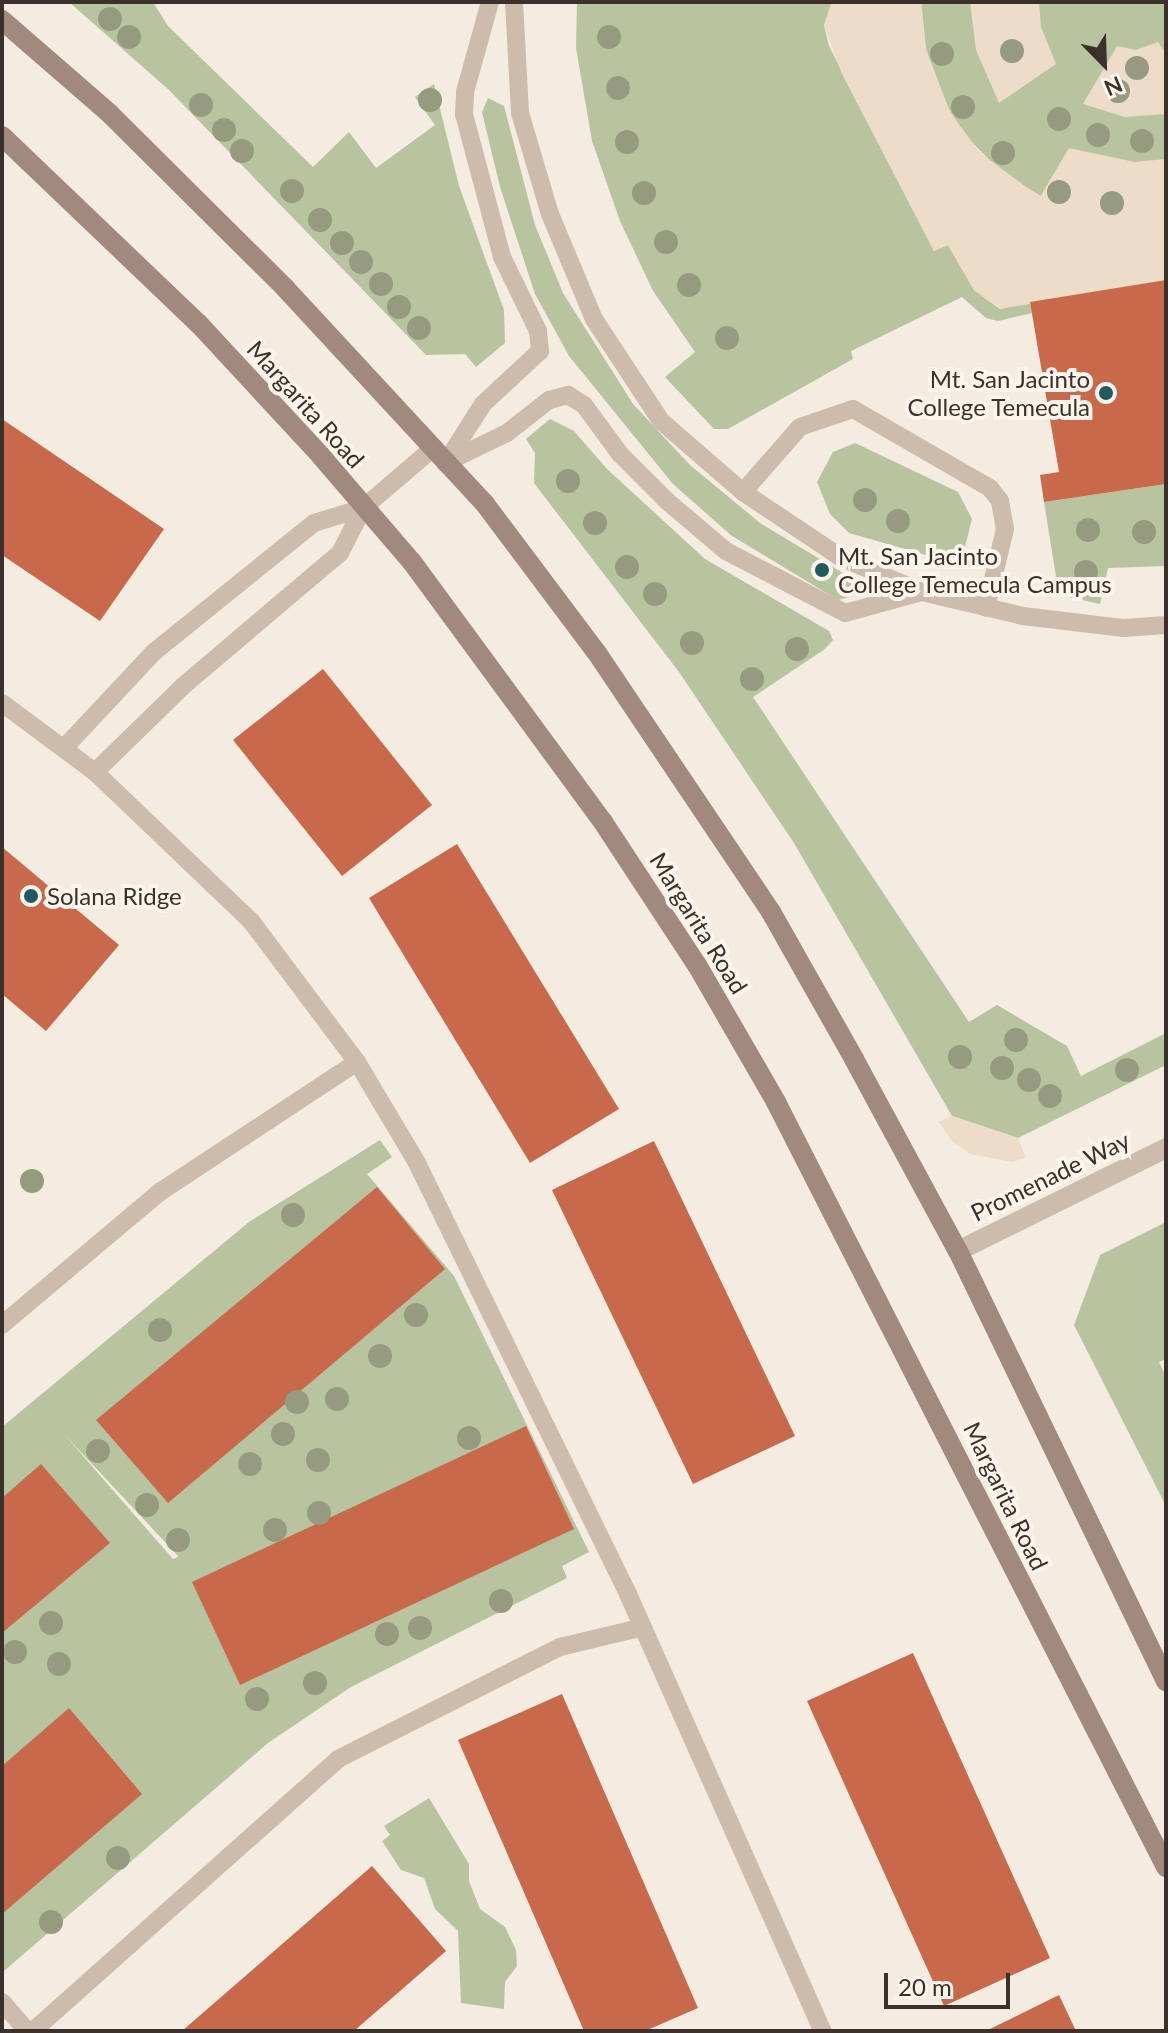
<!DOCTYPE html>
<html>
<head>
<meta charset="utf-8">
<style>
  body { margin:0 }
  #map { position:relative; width:1168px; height:2033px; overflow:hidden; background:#f4ebe1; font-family:Lato,sans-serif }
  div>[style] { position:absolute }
  .green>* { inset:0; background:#b8c4a0 }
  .plaza>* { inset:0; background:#ecdcc8 }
  .building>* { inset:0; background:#c8694b }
  .service>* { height:18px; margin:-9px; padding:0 9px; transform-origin:9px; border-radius:9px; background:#cdbbac }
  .tertiary>* { height:20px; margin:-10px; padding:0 10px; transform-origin:10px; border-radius:10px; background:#cdbbac }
  .secondary>* { height:20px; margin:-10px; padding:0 10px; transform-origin:10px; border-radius:10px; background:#a18a7d }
  .trees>* { width:24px; height:24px; margin:-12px; border-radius:50%; background:#969b7f }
  .dots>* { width:22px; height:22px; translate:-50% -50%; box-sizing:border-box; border:4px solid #fbf5ee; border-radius:50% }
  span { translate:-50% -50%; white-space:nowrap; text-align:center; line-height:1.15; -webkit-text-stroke:8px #fbf5ee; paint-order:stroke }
  .poi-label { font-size:24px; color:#3b302b }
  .right { translate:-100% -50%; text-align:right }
  .left { translate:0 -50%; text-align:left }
  .street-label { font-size:24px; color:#3b302b }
  .frame { position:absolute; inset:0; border:4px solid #3b302b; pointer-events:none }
  .north { position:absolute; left:1064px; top:24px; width:80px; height:80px; -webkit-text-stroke:6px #fbf5ee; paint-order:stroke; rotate:157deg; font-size:22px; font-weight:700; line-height:32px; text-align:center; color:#3b302b }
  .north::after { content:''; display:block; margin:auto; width:28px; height:36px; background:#3b302b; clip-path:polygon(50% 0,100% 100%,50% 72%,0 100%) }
  .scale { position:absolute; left:884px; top:1973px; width:126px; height:36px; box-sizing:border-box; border:4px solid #3b302b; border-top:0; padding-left:10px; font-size:24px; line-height:28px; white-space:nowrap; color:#3b302b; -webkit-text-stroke:6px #fbf5ee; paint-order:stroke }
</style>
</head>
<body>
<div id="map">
  <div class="green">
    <div style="clip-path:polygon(69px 2px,153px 2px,168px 26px,313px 167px,349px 132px,376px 168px,435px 125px,415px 97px,434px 84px,459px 186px,504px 310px,505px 343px,476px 367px,465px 354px,426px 355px,169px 90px)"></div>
    <div style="clip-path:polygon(577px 2px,832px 2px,824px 25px,829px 46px,934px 251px,948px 245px,974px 290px,1000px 309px,1030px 302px,1032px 313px,998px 321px,986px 318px,962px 297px,851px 351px,853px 359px,728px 429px,714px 429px,665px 377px,695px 352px,653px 291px,620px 221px,592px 141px,576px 48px)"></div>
    <div style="clip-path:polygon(921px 2px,1166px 2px,1166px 217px,1049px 201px,1002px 173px,963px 133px,942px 97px,926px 49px)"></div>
    <div style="clip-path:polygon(488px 98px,504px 106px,535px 225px,563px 293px,633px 404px,690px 465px,760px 523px,848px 576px,857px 590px,854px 596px,838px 600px,732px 536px,673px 484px,569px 356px,535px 294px,500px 187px,482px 112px)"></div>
    <div style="clip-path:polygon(550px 419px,574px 431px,607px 469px,705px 559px,829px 631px,833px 640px,825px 649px,753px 697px,969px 1022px,997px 1005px,1067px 1046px,1081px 1076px,1166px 1033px,1166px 1065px,1018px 1138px,952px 1116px,794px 843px,679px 672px,534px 483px,535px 453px,526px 439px)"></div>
    <div style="clip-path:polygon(855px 443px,958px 492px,972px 519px,965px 547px,940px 559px,849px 533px,830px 514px,817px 482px,833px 452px)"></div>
    <div style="clip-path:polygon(1166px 484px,1166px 566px,1108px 568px,1100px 604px,1059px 595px,1044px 502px)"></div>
    <div style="clip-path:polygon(evenodd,380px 1140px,392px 1157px,367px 1174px,454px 1276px,589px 1552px,562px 1566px,567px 1578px,351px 1687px,268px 1743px,4px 1971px,2px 1427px,249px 1222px,380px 1140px,63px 1433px,178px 1556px,178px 1557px,173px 1559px,63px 1433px)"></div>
    <div style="clip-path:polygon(1166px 1222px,1166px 1359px,1159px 1362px,1166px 1377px,1166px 1506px,1074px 1325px,1100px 1255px)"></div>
    <div style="clip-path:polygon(429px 1798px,469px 1864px,469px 1881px,480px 1909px,505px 1927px,516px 1950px,517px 1966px,505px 1982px,504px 2009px,461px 2003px,458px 1931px,435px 1909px,424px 1878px,401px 1870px,382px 1841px,390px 1835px,384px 1826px)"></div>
  </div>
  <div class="plaza">
    <div style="clip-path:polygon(832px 2px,921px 2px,926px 49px,950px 112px,980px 153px,1040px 197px,1069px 148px,1135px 162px,1166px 159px,1166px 280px,1000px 309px,974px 290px,948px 245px,934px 251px,842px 74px,824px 25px)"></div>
    <div style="clip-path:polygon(970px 2px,1039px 2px,1041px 27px,1056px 64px,999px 103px,976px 50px)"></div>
    <div style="clip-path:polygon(1158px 42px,1166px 54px,1166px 114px,1125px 117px,1083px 104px,1117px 46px,1136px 50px)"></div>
    <div style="clip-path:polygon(952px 1116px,1018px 1138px,1026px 1158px,1012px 1162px,970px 1154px,951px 1140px,939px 1122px)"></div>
  </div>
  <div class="building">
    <div style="clip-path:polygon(1166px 280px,1166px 484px,1044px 502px,1040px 475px,1059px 472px,1030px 302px)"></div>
    <div style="clip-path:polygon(2px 419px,164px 529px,100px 621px,2px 555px)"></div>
    <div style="clip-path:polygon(323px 669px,432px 805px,342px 876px,233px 740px)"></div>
    <div style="clip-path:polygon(457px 844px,619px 1109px,530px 1163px,369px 898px)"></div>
    <div style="clip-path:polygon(2px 847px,119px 945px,46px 1031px,2px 994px)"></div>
    <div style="clip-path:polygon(654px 1141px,795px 1436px,693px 1484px,552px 1190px)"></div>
    <div style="clip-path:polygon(377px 1187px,445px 1269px,168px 1503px,96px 1420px)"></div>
    <div style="clip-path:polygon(526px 1426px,574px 1529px,240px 1685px,192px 1582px)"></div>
    <div style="clip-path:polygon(41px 1464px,110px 1543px,2px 1633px,2px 1498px)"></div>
    <div style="clip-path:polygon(913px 1653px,1050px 1958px,944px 2006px,807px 1701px)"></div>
    <div style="clip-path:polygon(562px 1694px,698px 2008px,645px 2031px,584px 2031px,458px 1740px)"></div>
    <div style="clip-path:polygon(69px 1708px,142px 1794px,2px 1914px,2px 1766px)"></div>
    <div style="clip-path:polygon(372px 1866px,446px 1951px,354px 2031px,182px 2031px)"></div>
    <div style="clip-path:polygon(1059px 1995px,1076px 2031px,986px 2031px)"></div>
  </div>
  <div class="service">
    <div style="left:514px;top:2px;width:111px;rotate:86.9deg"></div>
    <div style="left:520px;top:113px;width:105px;rotate:73.5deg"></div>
    <div style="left:550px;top:214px;width:114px;rotate:67.3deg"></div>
    <div style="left:594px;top:319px;width:122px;rotate:56.7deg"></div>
    <div style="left:661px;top:421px;width:108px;rotate:40.9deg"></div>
    <div style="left:743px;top:492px;width:117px;rotate:33.8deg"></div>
    <div style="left:840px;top:557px;width:89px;rotate:23.1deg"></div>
    <div style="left:922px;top:592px;width:104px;rotate:13.4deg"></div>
    <div style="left:1023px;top:616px;width:102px;rotate:6.8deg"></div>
    <div style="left:1124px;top:628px;width:42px;rotate:-4.1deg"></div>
    <div style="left:446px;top:462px;width:69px;rotate:-57.5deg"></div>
    <div style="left:483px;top:404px;width:78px;rotate:-42.9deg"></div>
    <div style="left:540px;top:351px;width:20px;rotate:-96deg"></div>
    <div style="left:538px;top:331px;width:82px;rotate:-115.9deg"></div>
    <div style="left:502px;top:257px;width:148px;rotate:-104.9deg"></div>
    <div style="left:464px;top:114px;width:22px;rotate:-87deg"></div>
    <div style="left:465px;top:92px;width:93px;rotate:-74.5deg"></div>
    <div style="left:445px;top:463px;width:69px;rotate:-25.8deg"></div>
    <div style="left:507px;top:433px;width:53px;rotate:-38.2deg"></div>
    <div style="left:549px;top:400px;width:20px;rotate:-15deg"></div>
    <div style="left:568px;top:395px;width:19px;rotate:32deg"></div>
    <div style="left:584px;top:405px;width:61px;rotate:53.7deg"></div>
    <div style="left:620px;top:454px;width:66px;rotate:45deg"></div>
    <div style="left:667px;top:501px;width:77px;rotate:40.3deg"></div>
    <div style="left:726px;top:551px;width:134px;rotate:27.5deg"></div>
    <div style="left:845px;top:613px;width:80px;rotate:-15.3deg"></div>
    <div style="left:743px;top:492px;width:86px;rotate:-48.8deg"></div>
    <div style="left:800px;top:427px;width:56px;rotate:-18.8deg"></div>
    <div style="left:853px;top:409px;width:158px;rotate:30deg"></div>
    <div style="left:990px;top:488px;width:16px;rotate:52deg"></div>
    <div style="left:1000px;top:501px;width:28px;rotate:80deg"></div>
    <div style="left:1005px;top:529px;width:81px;rotate:103.5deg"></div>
    <div style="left:2px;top:703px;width:116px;rotate:36.6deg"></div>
    <div style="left:95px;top:772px;width:216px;rotate:43.7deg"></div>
    <div style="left:251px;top:921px;width:176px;rotate:53.1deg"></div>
    <div style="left:357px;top:1062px;width:235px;rotate:146.6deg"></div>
    <div style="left:161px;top:1191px;width:208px;rotate:139.9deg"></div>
    <div style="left:65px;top:747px;width:130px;rotate:-46.9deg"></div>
    <div style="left:154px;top:652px;width:206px;rotate:-38.9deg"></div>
    <div style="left:314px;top:523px;width:51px;rotate:-17deg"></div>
    <div style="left:95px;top:772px;width:123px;rotate:-44.3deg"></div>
    <div style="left:183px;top:686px;width:206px;rotate:-40.3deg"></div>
    <div style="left:340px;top:553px;width:51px;rotate:-62.9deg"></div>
    <div style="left:363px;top:508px;width:91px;rotate:-40.5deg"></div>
    <div style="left:357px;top:1062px;width:115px;rotate:59.2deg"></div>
    <div style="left:416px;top:1161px;width:482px;rotate:63.9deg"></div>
    <div style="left:628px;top:1594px;width:479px;rotate:66deg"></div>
    <div style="left:2px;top:2002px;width:38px;rotate:49deg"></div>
    <div style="left:33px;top:2031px;width:409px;rotate:-41.7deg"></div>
    <div style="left:338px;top:1759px;width:249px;rotate:-26.8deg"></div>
    <div style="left:560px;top:1647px;width:85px;rotate:-13.5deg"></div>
  </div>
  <div class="tertiary">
    <div style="left:958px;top:1251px;width:232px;rotate:-26.3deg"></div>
  </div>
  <div class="secondary">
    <div style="left:2px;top:20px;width:143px;rotate:41deg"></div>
    <div style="left:110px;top:114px;width:248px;rotate:44.8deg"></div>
    <div style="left:286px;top:289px;width:293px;rotate:47.2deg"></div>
    <div style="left:485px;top:504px;width:186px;rotate:53.1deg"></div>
    <div style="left:597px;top:653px;width:312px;rotate:56.1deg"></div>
    <div style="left:771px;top:912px;width:169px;rotate:60.5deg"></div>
    <div style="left:854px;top:1059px;width:218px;rotate:61.6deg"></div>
    <div style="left:958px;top:1251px;width:478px;rotate:64.2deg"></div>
    <div style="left:2px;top:136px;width:271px;rotate:43.7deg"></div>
    <div style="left:198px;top:323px;width:181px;rotate:47.2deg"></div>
    <div style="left:321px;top:456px;width:140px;rotate:49.4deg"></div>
    <div style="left:412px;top:562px;width:323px;rotate:53.7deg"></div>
    <div style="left:603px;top:822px;width:171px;rotate:56.7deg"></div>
    <div style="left:697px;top:965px;width:158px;rotate:60deg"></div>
    <div style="left:776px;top:1102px;width:859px;rotate:62.99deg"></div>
  </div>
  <div class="trees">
    <div style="left:110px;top:19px"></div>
    <div style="left:129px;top:37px"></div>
    <div style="left:609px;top:37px"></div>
    <div style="left:1012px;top:51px"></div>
    <div style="left:942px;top:54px"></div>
    <div style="left:1137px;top:68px"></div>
    <div style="left:618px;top:88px"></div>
    <div style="left:1118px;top:91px"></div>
    <div style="left:430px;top:100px"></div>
    <div style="left:201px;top:105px"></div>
    <div style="left:963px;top:107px"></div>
    <div style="left:1059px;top:119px"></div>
    <div style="left:224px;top:130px"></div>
    <div style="left:1098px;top:135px"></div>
    <div style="left:1142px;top:141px"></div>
    <div style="left:627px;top:142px"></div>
    <div style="left:242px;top:151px"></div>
    <div style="left:1003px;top:153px"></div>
    <div style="left:292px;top:191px"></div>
    <div style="left:1059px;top:192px"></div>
    <div style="left:644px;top:193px"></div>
    <div style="left:1112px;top:203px"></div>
    <div style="left:320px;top:220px"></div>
    <div style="left:666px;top:242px"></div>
    <div style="left:342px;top:243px"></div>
    <div style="left:361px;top:262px"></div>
    <div style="left:381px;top:284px"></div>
    <div style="left:689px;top:285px"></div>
    <div style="left:399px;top:307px"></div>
    <div style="left:419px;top:328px"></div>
    <div style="left:727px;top:338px"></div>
    <div style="left:568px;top:481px"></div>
    <div style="left:865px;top:500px"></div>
    <div style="left:898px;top:521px"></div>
    <div style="left:595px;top:523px"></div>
    <div style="left:1088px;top:530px"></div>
    <div style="left:1144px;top:532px"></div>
    <div style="left:627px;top:567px"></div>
    <div style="left:1086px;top:572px"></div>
    <div style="left:655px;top:594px"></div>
    <div style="left:692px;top:643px"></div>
    <div style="left:797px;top:649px"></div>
    <div style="left:752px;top:679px"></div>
    <div style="left:1016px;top:1040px"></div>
    <div style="left:960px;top:1057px"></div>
    <div style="left:1002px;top:1068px"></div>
    <div style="left:1127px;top:1070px"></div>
    <div style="left:1029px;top:1080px"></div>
    <div style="left:1050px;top:1096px"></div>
    <div style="left:32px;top:1181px"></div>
    <div style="left:293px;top:1215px"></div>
    <div style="left:416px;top:1315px"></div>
    <div style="left:160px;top:1330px"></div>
    <div style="left:380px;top:1356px"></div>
    <div style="left:337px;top:1399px"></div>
    <div style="left:297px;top:1402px"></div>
    <div style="left:283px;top:1434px"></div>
    <div style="left:469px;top:1438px"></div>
    <div style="left:98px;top:1451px"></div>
    <div style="left:318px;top:1460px"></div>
    <div style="left:250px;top:1464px"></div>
    <div style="left:147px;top:1505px"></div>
    <div style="left:319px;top:1513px"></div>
    <div style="left:275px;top:1530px"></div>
    <div style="left:178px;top:1540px"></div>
    <div style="left:501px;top:1601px"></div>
    <div style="left:51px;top:1623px"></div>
    <div style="left:420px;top:1628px"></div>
    <div style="left:387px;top:1634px"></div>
    <div style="left:15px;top:1652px"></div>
    <div style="left:59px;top:1664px"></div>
    <div style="left:315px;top:1683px"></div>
    <div style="left:257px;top:1699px"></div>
    <div style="left:118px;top:1858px"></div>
    <div style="left:51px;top:1922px"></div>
  </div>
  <div class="dots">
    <div style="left:1106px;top:393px;background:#1f5a5e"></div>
    <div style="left:822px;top:570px;background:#1f5a5e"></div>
    <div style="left:31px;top:896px;background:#1f5a5e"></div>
  </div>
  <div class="poi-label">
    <span class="right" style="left:1090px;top:393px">Mt. San Jacinto<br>College Temecula</span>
    <span class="left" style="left:838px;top:570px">Mt. San Jacinto<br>College Temecula Campus</span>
    <span class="left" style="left:47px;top:896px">Solana Ridge</span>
  </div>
  <div class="street-label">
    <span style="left:306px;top:404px;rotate:48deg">Margarita Road</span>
    <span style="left:699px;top:923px;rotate:58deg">Margarita Road</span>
    <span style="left:1050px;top:1176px;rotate:-26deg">Promenade Way</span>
    <span style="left:1006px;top:1496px;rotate:64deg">Margarita Road</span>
  </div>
  <div class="frame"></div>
  <div class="north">N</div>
  <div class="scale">20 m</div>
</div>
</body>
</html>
